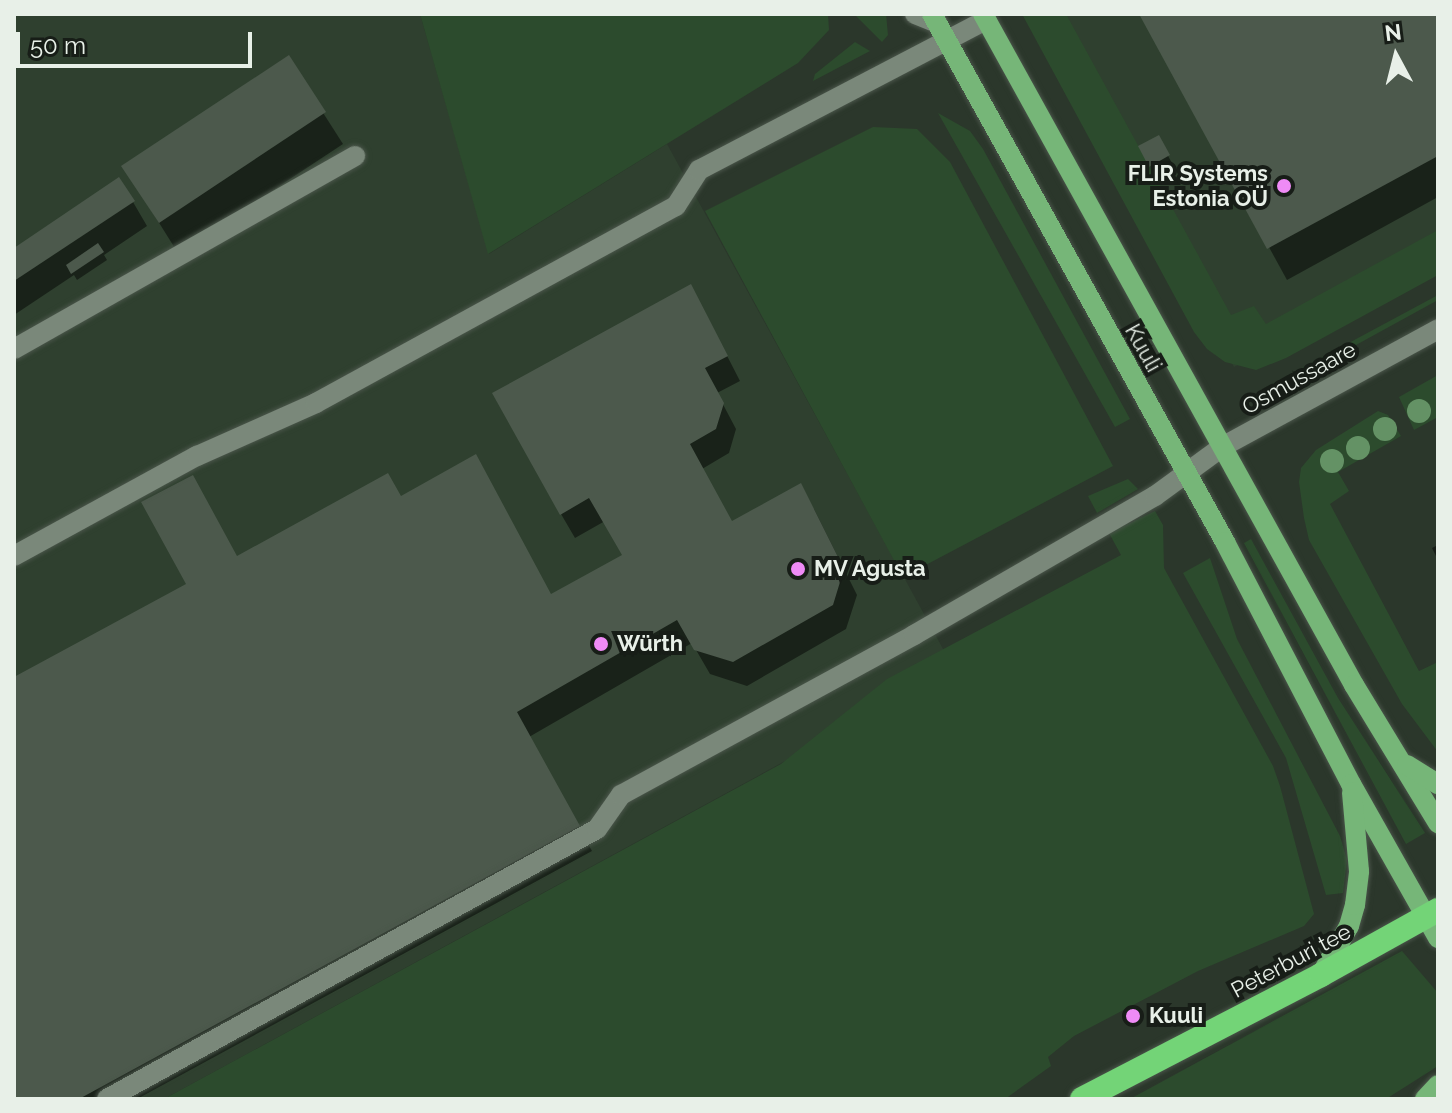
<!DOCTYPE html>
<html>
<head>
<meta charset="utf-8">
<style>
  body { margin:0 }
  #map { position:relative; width:1452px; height:1113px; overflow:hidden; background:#2b372b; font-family:Raleway,sans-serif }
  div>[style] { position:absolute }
  .built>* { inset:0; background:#2f402f }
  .green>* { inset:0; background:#2c4b2d }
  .shadow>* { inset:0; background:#0007 }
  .building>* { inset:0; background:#4c594c }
  .roads { filter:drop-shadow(0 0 2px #4a554a) drop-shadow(0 0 2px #4a554a) }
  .minor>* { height:20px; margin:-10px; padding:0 10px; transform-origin:10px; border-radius:10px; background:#7a887a }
  .major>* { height:20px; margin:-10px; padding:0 10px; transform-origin:10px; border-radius:10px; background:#76b678 }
  .highway>* { height:24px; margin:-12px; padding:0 12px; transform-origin:12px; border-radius:12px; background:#73d477 }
  .trees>* { width:24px; height:24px; margin:-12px; border-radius:50%; background:#649265 }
  .dots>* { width:22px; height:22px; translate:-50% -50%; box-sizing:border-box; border:4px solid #171d17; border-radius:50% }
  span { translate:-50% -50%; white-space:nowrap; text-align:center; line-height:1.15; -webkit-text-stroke:8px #171d17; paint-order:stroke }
  .poi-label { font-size:22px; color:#e8f0e8; font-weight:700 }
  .right { translate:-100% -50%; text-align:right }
  .left { translate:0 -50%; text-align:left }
  .street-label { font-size:22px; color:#e8f0e8 }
  .frame { position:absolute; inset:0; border:16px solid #e8f0e8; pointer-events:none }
  .north { position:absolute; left:1356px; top:16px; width:80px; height:80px; -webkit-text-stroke:6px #171d17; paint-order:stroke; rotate:353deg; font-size:22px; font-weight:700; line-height:32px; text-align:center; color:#e8f0e8 }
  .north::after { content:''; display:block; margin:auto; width:28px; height:36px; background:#e8f0e8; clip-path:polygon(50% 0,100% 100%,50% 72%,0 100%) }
  .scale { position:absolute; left:16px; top:32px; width:236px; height:36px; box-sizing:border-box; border:4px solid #e8f0e8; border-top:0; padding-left:10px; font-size:24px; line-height:28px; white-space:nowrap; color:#e8f0e8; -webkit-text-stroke:6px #171d17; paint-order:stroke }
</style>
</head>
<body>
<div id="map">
  <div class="built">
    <div style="clip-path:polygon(14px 14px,420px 14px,489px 254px,667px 144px,954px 669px,164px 1099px,14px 1099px)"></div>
    <div style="clip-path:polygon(1041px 14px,1438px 14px,1438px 256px,1234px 367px)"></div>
  </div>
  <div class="green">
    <div style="clip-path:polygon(420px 14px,828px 14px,829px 30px,798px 63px,488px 254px)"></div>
    <div style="clip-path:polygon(854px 14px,886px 14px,888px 35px,882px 42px)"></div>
    <div style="clip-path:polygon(1022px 14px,1066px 14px,1231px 315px,1254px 306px,1266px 324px,1438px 230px,1438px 275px,1286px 358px,1256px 370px,1225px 362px,1207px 349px,1194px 332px)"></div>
    <div style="clip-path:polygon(855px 42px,870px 51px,813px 81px,815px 74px)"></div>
    <div style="clip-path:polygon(938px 113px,970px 131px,983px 149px,1130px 419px,1115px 427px)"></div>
    <div style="clip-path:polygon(873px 127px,917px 129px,950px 162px,1113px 466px,903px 577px,705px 211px)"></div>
    <div style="clip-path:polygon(1438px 295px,1438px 300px,1274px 390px,1266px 394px,1263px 389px)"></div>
    <div style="clip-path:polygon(1438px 375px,1438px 417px,1414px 430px,1399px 397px)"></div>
    <div style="clip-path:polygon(1378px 411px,1388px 415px,1401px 436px,1338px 472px,1349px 491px,1330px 504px,1419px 671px,1438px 662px,1438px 752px,1402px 704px,1309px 540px,1304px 518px,1299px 482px,1301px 468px,1316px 450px)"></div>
    <div style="clip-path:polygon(1128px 479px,1138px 489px,1097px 513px,1088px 496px)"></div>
    <div style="clip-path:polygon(1155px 511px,1163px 525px,1164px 568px,1273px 766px,1280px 786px,1314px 914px,1304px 926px,1198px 971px,1074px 1036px,1048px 1057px,1051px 1066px,1005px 1099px,164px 1099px,781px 764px,887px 679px,1121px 555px,1109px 533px)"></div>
    <div style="clip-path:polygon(1251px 539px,1338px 698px,1425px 833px,1406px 844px,1244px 543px)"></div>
    <div style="clip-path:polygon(1210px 558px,1237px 639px,1340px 836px,1347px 860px,1343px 893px,1326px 895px,1286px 758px,1183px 573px)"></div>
    <div style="clip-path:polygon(1402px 951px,1438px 993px,1438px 1066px,1386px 1099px,1130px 1099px)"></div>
  </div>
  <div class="shadow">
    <div style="clip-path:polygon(1141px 14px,1438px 14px,1438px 197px,1287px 280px)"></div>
    <div style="clip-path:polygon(288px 58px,343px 144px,178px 253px,124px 167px)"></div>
    <div style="clip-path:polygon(1158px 138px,1172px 163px,1155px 173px,1141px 147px)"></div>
    <div style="clip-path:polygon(133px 202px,147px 226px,104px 255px,107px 260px,77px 280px,74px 275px,14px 315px,14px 250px)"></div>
    <div style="clip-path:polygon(704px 311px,740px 381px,717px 393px,736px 429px,729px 453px,702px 469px,731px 523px,814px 509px,857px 595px,846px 629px,747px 686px,710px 674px,692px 643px,529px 737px,592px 851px,137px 1099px,14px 1099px,14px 679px,236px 558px,401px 498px,551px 596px,625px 556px,605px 521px,575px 538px,561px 514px)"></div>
    <div style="clip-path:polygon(1438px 545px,1438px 560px,1432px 548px)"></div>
  </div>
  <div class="building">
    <div style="clip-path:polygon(1139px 14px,1438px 14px,1438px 156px,1267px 249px)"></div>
    <div style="clip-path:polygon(289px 55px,326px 112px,159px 223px,121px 166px)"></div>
    <div style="clip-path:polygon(1159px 135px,1170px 155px,1149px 167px,1138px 146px)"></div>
    <div style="clip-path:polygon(119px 177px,135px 201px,14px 281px,14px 248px)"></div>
    <div style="clip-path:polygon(98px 243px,104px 252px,71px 274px,66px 265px)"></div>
    <div style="clip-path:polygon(691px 284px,728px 356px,705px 368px,724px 403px,716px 429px,690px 444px,732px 521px,801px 483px,844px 569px,833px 605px,733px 662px,694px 650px,677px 620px,517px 712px,580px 826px,79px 1099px,14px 1099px,14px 677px,186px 584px,141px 502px,193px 475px,237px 556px,388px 473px,401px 496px,476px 454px,551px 594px,622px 555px,589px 498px,560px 515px,492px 393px)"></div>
  </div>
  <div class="roads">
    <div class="minor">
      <div style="left:915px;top:14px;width:24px;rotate:22deg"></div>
      <div style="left:14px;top:349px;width:392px;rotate:-29.5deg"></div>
      <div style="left:14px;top:556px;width:209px;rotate:-28.7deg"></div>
      <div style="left:197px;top:456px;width:130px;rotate:-24deg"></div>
      <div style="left:316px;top:403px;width:410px;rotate:-28.7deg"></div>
      <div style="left:676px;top:206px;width:43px;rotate:-57.4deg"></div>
      <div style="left:699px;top:170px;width:324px;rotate:-27.6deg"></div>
      <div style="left:107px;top:1099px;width:559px;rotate:-28.86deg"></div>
      <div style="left:597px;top:829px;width:42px;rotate:-54.8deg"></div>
      <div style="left:621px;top:795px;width:334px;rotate:-28.6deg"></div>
      <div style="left:914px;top:635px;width:278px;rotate:-30deg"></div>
      <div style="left:1155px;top:496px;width:83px;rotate:-36.2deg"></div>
      <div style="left:1222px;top:447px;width:246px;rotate:-28.6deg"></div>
    </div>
    <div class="major">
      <div style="left:932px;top:14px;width:604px;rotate:60.97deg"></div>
      <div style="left:1225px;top:542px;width:273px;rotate:62.5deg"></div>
      <div style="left:1351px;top:784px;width:177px;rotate:60.5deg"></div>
      <div style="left:983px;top:14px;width:767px;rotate:61.06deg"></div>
      <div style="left:1354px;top:685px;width:162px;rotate:58.7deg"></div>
      <div style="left:1407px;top:765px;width:36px;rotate:32deg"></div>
      <div style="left:1321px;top:975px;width:56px;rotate:-60.3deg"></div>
      <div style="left:1349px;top:926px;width:22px;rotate:-74deg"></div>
      <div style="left:1355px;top:905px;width:34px;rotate:-83deg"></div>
      <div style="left:1359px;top:871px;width:79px;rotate:-95.1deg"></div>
      <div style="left:1425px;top:1099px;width:19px;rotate:-47deg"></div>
    </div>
    <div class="highway">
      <div style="left:1082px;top:1099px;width:269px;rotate:-27.4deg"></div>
      <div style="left:1321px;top:975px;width:134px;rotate:-29.1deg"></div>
    </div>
  </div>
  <div class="trees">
    <div style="left:1419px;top:411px"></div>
    <div style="left:1385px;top:429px"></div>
    <div style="left:1358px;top:448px"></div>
    <div style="left:1332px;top:461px"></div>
  </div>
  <div class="dots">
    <div style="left:1284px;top:186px;background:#ef8bf6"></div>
    <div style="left:798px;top:569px;background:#ef8bf6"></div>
    <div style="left:601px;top:644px;background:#ef8bf6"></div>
    <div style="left:1133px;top:1016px;background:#ef8bf6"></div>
  </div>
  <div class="poi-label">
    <span class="right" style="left:1268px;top:186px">FLIR Systems<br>Estonia OÜ</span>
    <span class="left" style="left:814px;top:569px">MV Agusta</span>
    <span class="left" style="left:617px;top:644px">Würth</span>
    <span class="left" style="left:1149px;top:1016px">Kuuli</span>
  </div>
  <div class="street-label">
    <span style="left:1143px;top:348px;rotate:61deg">Kuuli</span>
    <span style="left:1299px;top:378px;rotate:-29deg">Osmussaare</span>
    <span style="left:1291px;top:961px;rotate:-28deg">Peterburi tee</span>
  </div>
  <div class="frame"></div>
  <div class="north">N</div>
  <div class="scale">50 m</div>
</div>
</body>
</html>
